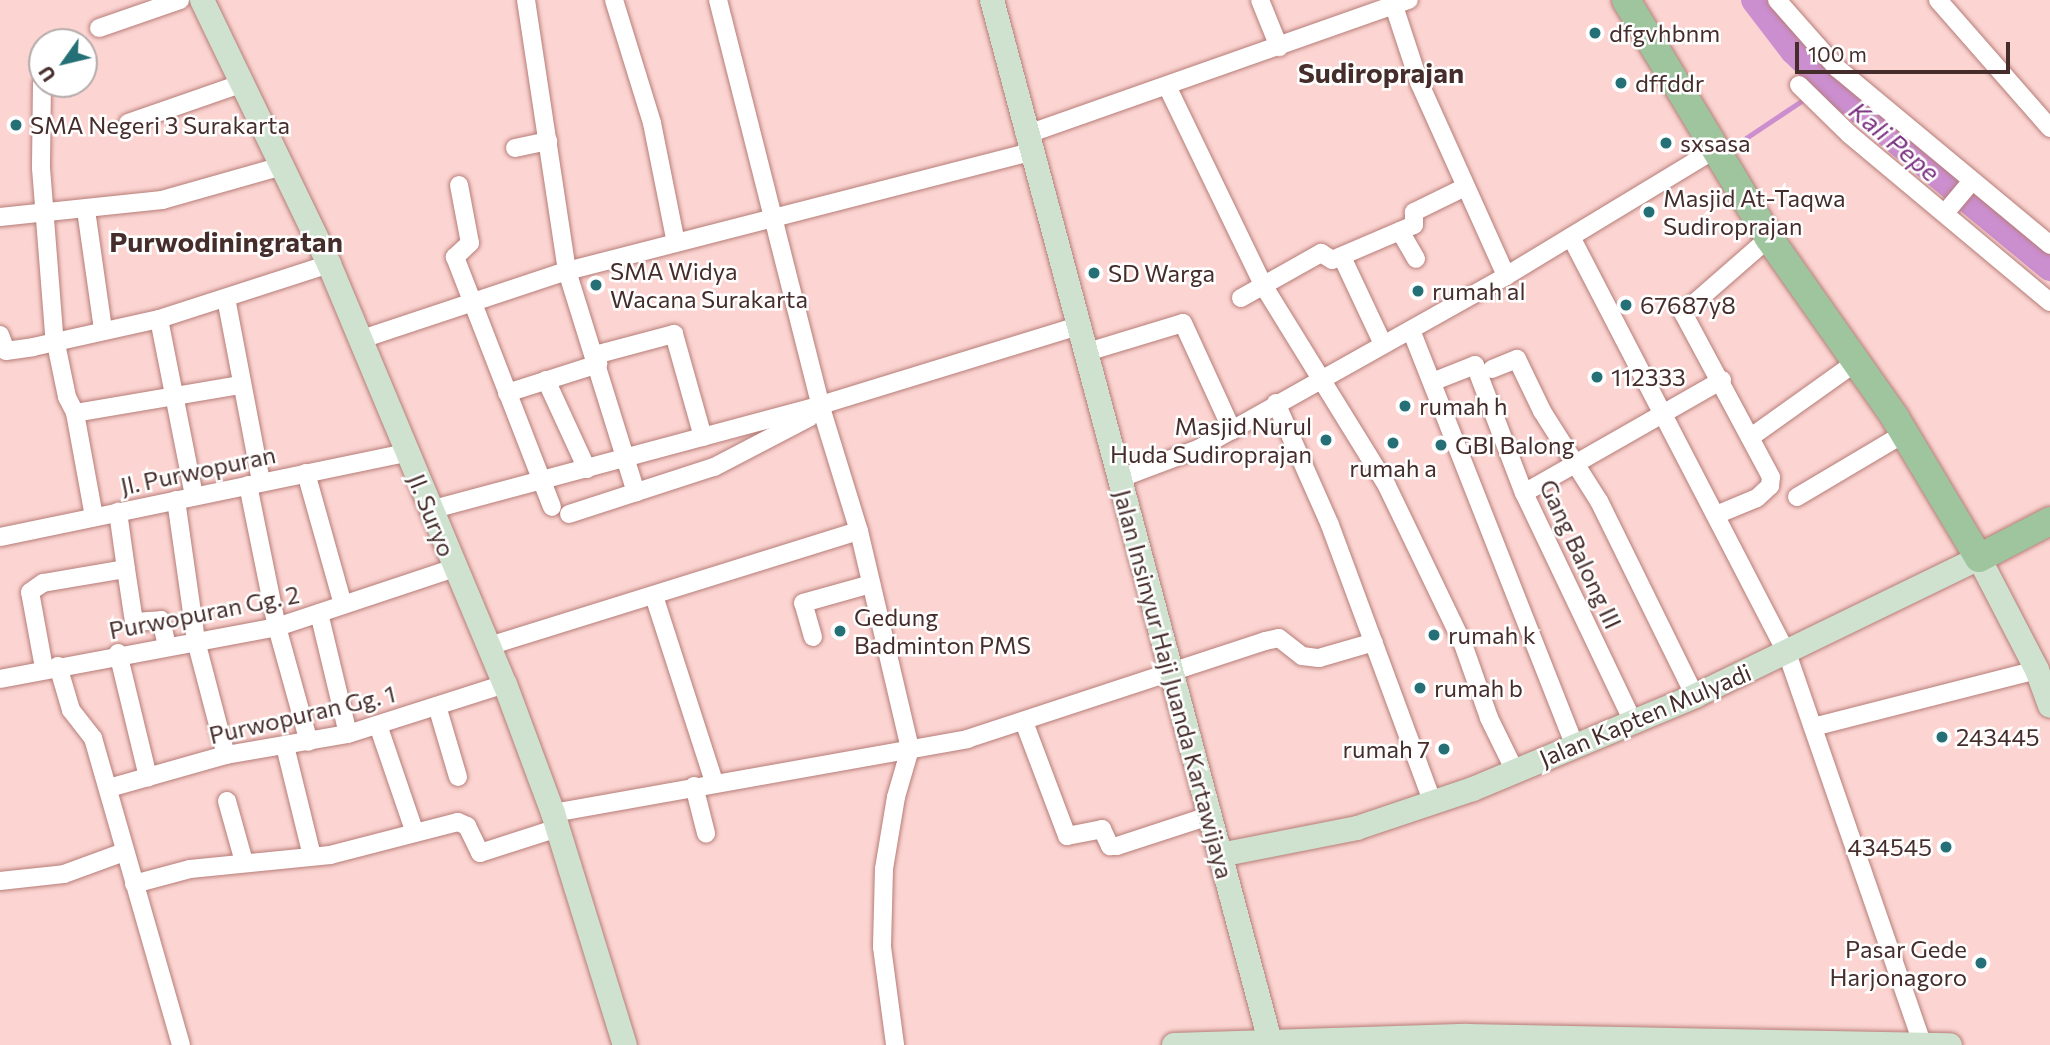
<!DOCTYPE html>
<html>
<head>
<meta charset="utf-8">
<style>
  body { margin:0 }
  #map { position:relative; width:2050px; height:1045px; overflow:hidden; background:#fcd5d2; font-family:Commissioner,sans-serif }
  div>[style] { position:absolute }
  .stream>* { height:4.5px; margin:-2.25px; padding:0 2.25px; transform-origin:2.25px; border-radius:2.25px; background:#cb8fd0 }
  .river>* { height:26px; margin:-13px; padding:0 13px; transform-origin:13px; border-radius:13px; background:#cb8fd0 }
  .roads { filter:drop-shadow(0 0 2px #b67d78) drop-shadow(0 0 2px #b67d78) }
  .street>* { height:18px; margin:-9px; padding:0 9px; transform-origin:9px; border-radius:9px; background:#fff }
  .secondary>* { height:24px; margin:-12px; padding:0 12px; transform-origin:12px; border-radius:12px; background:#cfe2cf }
  .primary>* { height:28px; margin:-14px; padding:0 14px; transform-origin:14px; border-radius:14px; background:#9fc59f }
  .dots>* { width:19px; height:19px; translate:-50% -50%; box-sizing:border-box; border:4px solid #fff; border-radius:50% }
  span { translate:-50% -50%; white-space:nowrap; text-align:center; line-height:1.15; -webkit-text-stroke:5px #fff; paint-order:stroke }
  .poi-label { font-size:24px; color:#452d2b }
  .left { translate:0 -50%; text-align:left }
  .right { translate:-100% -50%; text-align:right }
  .street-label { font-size:24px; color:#452d2b }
  .water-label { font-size:26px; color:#7a3281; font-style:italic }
  .quarter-label { font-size:28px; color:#452d2b; font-weight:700 }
  .north { position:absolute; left:28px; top:28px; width:70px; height:70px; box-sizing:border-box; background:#fff; border:2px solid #b5abaa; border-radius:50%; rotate:236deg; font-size:19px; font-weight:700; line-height:28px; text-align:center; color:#452d2b }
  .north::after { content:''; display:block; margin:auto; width:24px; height:32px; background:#256f76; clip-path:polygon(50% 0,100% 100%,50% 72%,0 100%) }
  .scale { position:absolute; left:1795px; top:42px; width:215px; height:32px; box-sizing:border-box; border:4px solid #452d2b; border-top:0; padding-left:9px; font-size:21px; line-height:24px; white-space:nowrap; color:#452d2b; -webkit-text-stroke:5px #fff; paint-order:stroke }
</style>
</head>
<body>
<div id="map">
  <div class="stream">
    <div style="left:1813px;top:93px;width:16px;rotate:-43deg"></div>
    <div style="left:1731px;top:148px;width:90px;rotate:-33.7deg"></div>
  </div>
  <div class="river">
    <div style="left:1754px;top:0;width:64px;rotate:52.6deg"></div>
    <div style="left:1793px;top:51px;width:49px;rotate:44.2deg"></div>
    <div style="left:1828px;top:85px;width:288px;rotate:39.5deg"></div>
  </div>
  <div class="roads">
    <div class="street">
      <div style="left:526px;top:0;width:274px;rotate:81.4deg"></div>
      <div style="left:567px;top:271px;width:232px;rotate:72.7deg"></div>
      <div style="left:614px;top:0;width:129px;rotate:72.8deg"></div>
      <div style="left:652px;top:123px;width:122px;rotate:78.7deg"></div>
      <div style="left:718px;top:0;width:424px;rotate:75.8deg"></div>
      <div style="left:822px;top:411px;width:126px;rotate:72.9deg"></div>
      <div style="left:859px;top:531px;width:224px;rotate:76.8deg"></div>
      <div style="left:910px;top:749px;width:50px;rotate:106.3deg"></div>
      <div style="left:896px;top:797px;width:73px;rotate:99.5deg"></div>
      <div style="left:884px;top:869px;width:78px;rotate:91.5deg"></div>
      <div style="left:882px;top:947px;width:99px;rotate:82.4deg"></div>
      <div style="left:1260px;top:0;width:51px;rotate:68deg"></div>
      <div style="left:1777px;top:0;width:91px;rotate:48.6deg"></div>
      <div style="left:1837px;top:68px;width:277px;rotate:39.7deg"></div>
      <div style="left:1938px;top:0;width:170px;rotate:48.8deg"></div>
      <div style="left:1394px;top:6px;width:80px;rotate:71.8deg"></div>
      <div style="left:1419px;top:82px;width:213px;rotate:65.8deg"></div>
      <div style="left:99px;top:28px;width:86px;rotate:-19.1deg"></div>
      <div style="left:42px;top:83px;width:85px;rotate:90.7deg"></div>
      <div style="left:41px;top:168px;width:167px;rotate:85.5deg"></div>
      <div style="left:54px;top:334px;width:64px;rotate:78.3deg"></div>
      <div style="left:67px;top:397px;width:18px;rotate:63deg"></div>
      <div style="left:75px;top:413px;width:106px;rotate:79.6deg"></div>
      <div style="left:1799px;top:85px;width:70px;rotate:44.4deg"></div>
      <div style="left:1849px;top:134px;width:262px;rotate:39.9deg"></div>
      <div style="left:1167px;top:86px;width:221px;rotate:64.2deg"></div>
      <div style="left:1263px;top:285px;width:236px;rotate:58.3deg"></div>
      <div style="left:1387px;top:486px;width:175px;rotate:64.3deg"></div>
      <div style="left:1463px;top:644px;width:78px;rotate:70.6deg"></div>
      <div style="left:1489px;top:718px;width:59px;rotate:63.9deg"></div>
      <div style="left:128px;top:123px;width:119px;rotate:-19.2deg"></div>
      <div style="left:1025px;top:135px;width:407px;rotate:-19.4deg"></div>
      <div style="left:515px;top:148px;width:34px;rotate:-12deg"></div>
      <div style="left:459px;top:185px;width:59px;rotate:79.3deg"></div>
      <div style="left:470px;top:243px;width:21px;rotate:137deg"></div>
      <div style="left:455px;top:257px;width:268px;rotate:68.8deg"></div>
      <div style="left:86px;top:210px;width:121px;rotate:81.9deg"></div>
      <div style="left:1945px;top:213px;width:40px;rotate:-50deg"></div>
      <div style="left:0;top:217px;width:163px;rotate:-6deg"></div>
      <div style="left:162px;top:200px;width:122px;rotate:-15.8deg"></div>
      <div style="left:1400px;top:231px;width:32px;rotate:60deg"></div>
      <div style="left:1571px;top:237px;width:469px;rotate:62.6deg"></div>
      <div style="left:1787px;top:653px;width:415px;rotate:70.9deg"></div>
      <div style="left:1342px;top:257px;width:96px;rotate:64.8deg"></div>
      <div style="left:226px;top:298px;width:187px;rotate:79.2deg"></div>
      <div style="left:1241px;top:298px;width:92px;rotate:-29.4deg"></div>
      <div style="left:1321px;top:253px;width:13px;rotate:32deg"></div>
      <div style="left:1332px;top:260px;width:89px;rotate:-23.1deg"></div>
      <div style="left:1414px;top:225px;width:13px;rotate:-90deg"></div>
      <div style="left:1414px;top:212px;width:57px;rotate:-26.1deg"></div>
      <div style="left:159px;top:319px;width:180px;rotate:78.8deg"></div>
      <div style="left:1411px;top:330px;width:448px;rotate:68.5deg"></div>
      <div style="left:0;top:335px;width:17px;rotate:69deg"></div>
      <div style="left:6px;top:351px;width:27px;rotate:-8deg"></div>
      <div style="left:33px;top:347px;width:129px;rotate:-12.5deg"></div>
      <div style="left:159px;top:319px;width:179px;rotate:-17.9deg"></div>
      <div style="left:359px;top:340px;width:219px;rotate:-18.4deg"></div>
      <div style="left:567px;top:271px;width:478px;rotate:-14.4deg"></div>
      <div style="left:1084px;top:353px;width:103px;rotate:-16.9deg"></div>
      <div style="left:1183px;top:323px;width:118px;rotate:65.4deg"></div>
      <div style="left:595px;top:355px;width:82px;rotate:-14.9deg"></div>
      <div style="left:674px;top:334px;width:107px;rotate:74.3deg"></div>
      <div style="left:1492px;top:369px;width:27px;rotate:-22deg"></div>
      <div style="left:1517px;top:359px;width:58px;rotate:64.3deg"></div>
      <div style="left:1542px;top:411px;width:107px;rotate:57.7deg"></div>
      <div style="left:1599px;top:501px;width:217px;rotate:63.8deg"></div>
      <div style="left:546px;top:380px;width:98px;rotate:65.3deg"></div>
      <div style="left:1432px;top:382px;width:46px;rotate:-21.6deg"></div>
      <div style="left:1475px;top:365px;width:137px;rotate:69.1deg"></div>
      <div style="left:1524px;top:493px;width:254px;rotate:64.5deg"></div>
      <div style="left:507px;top:393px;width:96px;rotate:-17.7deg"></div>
      <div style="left:1276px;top:403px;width:133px;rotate:66.1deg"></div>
      <div style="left:1330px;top:525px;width:297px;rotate:69.7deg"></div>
      <div style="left:75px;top:413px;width:168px;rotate:-9.6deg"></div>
      <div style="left:1751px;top:437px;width:129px;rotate:-35.5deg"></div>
      <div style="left:306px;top:473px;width:137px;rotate:74.3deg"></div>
      <div style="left:1118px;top:479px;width:85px;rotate:-20.6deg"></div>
      <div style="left:1198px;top:449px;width:353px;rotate:-29.3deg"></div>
      <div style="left:1506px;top:276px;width:243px;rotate:-31.2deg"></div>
      <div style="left:248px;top:485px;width:145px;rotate:78.5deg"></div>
      <div style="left:277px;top:627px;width:119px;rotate:74.5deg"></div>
      <div style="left:1524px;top:493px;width:228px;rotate:-29.7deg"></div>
      <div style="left:1797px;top:497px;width:126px;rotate:-30.7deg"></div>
      <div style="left:176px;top:500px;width:142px;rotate:81.9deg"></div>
      <div style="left:196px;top:641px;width:118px;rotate:75.3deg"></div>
      <div style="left:430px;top:510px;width:405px;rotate:-15deg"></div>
      <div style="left:821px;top:405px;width:268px;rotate:-17.1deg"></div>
      <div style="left:569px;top:514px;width:152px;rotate:-18deg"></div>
      <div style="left:714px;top:467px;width:108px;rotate:-27.5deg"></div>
      <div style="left:1716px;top:515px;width:44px;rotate:-22.5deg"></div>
      <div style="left:1757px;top:498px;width:18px;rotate:-43deg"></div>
      <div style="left:1770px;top:486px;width:9px;rotate:-84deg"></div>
      <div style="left:1771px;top:477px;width:186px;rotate:-118.2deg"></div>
      <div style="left:1683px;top:313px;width:114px;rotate:-41.1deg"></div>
      <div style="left:0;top:537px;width:415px;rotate:-11.7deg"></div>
      <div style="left:126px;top:569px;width:54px;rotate:81.4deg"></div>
      <div style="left:134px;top:622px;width:27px;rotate:-4deg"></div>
      <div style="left:161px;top:620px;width:27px;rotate:77deg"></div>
      <div style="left:654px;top:596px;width:195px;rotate:72.1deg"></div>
      <div style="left:319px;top:613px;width:124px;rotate:76.5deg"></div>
      <div style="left:813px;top:637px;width:35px;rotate:-106deg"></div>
      <div style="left:803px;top:603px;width:71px;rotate:-15.6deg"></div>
      <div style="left:489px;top:646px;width:387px;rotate:-17.3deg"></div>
      <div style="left:118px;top:653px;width:128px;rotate:76.4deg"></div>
      <div style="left:58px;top:666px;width:46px;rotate:73.5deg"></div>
      <div style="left:71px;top:710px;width:36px;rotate:52deg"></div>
      <div style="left:93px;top:738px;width:319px;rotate:74deg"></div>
      <div style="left:44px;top:668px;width:77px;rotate:-100.4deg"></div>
      <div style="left:30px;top:592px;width:16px;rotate:-35deg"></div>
      <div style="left:43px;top:583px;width:84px;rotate:-9.6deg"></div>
      <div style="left:126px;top:569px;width:58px;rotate:-98deg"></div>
      <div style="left:0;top:679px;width:282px;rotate:-10.6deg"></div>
      <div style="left:277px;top:627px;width:187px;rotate:-18.4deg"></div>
      <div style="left:437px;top:706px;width:74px;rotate:73.5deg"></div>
      <div style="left:1024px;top:722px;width:122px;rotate:69.3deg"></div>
      <div style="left:1067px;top:836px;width:36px;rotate:-11deg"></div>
      <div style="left:1102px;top:829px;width:19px;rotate:65deg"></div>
      <div style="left:1110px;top:846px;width:7px"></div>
      <div style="left:1117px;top:846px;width:97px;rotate:-18.1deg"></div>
      <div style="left:378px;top:725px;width:114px;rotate:71.1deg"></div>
      <div style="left:1813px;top:727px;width:231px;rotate:-14.3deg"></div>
      <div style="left:285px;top:746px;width:113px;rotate:76.2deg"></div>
      <div style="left:694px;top:786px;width:49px;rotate:75.7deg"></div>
      <div style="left:109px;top:788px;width:122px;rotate:-15.8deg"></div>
      <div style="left:226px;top:755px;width:124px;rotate:-9.8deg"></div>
      <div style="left:348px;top:734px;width:165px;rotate:-17.7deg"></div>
      <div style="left:227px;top:801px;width:63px;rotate:74.4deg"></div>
      <div style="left:553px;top:813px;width:421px;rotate:-10.1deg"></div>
      <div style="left:967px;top:739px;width:314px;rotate:-18.2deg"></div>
      <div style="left:1265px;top:641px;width:14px;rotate:-12deg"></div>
      <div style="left:1279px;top:638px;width:29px;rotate:38deg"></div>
      <div style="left:1302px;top:656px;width:17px;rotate:7deg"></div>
      <div style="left:1319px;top:658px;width:57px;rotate:-16.2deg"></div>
      <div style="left:0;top:881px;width:64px;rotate:-6.2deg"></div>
      <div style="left:64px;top:874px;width:64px;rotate:-20.1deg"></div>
      <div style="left:134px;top:884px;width:58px;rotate:-15deg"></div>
      <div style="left:190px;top:869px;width:141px;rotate:-5.7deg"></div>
      <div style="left:330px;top:855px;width:132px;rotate:-14.5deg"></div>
      <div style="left:458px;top:822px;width:10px;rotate:24deg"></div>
      <div style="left:467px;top:826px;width:30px;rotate:64deg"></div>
      <div style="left:480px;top:853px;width:82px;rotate:-17.8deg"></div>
    </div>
    <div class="secondary">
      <div style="left:202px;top:0;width:293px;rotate:64.3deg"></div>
      <div style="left:329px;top:264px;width:455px;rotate:67.3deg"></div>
      <div style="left:505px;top:684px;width:138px;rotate:69.6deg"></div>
      <div style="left:553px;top:813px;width:243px;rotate:72.8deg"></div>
      <div style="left:992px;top:0;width:1082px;rotate:75.05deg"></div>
      <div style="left:1220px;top:855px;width:140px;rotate:-11.1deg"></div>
      <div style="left:1357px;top:828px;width:122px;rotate:-18.6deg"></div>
      <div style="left:1473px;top:789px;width:241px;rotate:-22.7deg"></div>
      <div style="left:1695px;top:696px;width:316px;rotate:-25.9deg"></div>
      <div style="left:1979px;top:558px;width:126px;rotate:62.6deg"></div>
      <div style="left:2037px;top:670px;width:38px;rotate:70deg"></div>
      <div style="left:1174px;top:1045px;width:293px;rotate:-1.8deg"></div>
      <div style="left:1467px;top:1036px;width:483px;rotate:1.1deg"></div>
    </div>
    <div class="primary">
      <div style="left:1626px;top:0;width:278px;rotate:59deg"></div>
      <div style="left:1769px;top:238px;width:218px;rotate:54.9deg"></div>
      <div style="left:1894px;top:416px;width:165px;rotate:59.1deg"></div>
      <div style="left:1979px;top:558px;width:80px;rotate:-27.5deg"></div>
    </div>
  </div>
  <div class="dots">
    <div style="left:1595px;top:33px;background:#256f76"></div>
    <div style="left:1621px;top:83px;background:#256f76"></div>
    <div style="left:16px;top:125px;background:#256f76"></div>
    <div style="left:1666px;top:143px;background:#256f76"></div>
    <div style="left:1649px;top:212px;background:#256f76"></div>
    <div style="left:1094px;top:273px;background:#256f76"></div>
    <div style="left:596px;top:285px;background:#256f76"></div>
    <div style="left:1418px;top:291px;background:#256f76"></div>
    <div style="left:1626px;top:305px;background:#256f76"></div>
    <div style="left:1597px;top:377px;background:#256f76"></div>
    <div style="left:1405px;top:406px;background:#256f76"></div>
    <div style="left:1326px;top:440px;background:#256f76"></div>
    <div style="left:1393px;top:443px;background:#256f76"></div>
    <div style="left:1441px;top:445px;background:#256f76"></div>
    <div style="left:840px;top:631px;background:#256f76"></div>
    <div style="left:1434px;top:635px;background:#256f76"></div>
    <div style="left:1420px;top:688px;background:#256f76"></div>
    <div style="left:1942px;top:737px;background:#256f76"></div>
    <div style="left:1444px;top:749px;background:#256f76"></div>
    <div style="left:1946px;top:847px;background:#256f76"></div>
    <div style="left:1981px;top:963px;background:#256f76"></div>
  </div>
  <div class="poi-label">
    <span class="left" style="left:1609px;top:33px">dfgvhbnm</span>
    <span class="left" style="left:1635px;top:83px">dffddr</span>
    <span class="left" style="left:30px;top:125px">SMA Negeri 3 Surakarta</span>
    <span class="left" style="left:1680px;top:143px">sxsasa</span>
    <span class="left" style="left:1663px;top:212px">Masjid At-Taqwa<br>Sudiroprajan</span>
    <span class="left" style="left:610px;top:285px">SMA Widya<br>Wacana Surakarta</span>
    <span class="left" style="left:1108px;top:273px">SD Warga</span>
    <span class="left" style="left:1432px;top:291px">rumah al</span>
    <span class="left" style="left:1640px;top:305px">67687y8</span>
    <span class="left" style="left:1611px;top:377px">112333</span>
    <span class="left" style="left:1419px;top:406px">rumah h</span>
    <span class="right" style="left:1312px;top:440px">Masjid Nurul<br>Huda Sudiroprajan</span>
    <span class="left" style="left:1455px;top:445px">GBI Balong</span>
    <span style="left:1393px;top:468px">rumah a</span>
    <span class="left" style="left:854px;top:631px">Gedung<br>Badminton PMS</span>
    <span class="left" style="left:1448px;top:635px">rumah k</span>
    <span class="left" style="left:1434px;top:688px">rumah b</span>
    <span class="left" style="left:1956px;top:737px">243445</span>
    <span class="right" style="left:1430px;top:749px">rumah 7</span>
    <span class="right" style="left:1932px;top:847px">434545</span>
    <span class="right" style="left:1967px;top:963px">Pasar Gede<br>Harjonagoro</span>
  </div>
  <div class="street-label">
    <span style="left:198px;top:470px;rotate:-12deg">Jl. Purwopuran</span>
    <span style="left:432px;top:515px;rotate:68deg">Jl. Suryo</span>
    <span style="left:1581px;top:554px;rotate:65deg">Gang Balong III</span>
    <span style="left:204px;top:612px;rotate:-11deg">Purwopuran Gg. 2</span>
    <span style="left:1174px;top:684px;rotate:75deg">Jalan Insinyur Haji Juanda Kartawijaya</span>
    <span style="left:302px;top:714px;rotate:-13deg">Purwopuran Gg. 1</span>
    <span style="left:1645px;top:715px;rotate:-23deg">Jalan Kapten Mulyadi</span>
  </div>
  <div class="water-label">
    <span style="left:1895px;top:141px;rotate:40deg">Kali Pepe</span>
  </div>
  <div class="quarter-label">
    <span style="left:1381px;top:72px">Sudiroprajan</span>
    <span style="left:226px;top:241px">Purwodiningratan</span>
  </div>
  <div class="north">U</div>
  <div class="scale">100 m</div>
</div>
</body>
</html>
